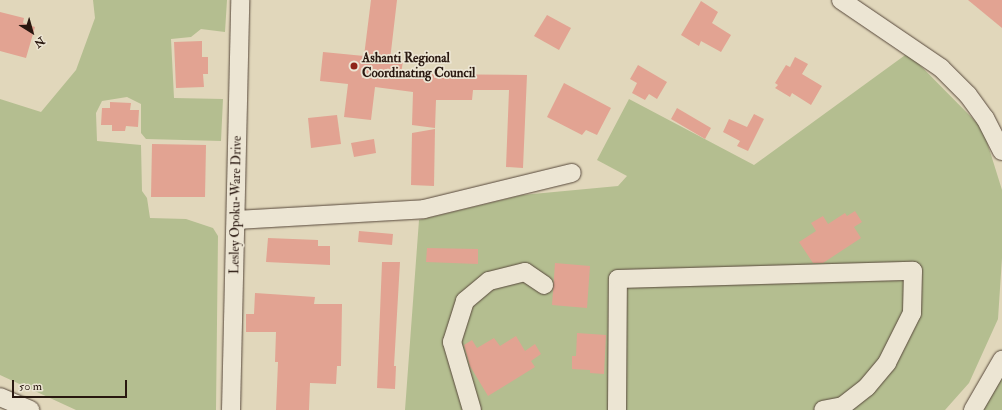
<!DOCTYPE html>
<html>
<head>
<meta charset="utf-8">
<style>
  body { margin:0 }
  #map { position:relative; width:1002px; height:410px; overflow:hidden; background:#e1d7bb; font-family:"IM FELL Double Pica",serif }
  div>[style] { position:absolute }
  .green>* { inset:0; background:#b4be90 }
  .building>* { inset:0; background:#e2a392 }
  .roads { filter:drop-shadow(0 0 1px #57483b) drop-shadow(0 0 1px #57483b) }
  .minor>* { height:18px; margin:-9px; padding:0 9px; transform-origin:9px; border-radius:9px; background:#ece5d3 }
  .dots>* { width:11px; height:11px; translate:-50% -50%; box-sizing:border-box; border:2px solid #ece5d3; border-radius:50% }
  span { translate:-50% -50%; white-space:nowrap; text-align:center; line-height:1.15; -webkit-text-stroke:3.5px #ece5d3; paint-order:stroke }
  .poi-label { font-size:13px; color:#291810; font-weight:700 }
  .left { translate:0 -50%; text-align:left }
  .street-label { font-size:13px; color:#291810 }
  .north { position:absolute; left:12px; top:12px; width:40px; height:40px; -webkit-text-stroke:3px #ece5d3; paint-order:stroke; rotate:143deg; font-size:11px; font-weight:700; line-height:16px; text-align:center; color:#291810 }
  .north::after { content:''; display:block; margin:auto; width:14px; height:18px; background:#291810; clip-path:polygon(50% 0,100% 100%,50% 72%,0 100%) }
  .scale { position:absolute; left:12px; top:380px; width:115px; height:18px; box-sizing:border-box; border:2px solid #291810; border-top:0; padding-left:5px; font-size:12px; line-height:14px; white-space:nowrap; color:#291810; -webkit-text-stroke:3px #ece5d3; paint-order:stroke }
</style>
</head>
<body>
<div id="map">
  <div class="green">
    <div style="clip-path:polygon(93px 0,227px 0,225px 32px,201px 29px,191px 37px,171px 39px,174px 98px,223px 99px,221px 141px,146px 139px,141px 133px,141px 104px,127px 97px,102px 101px,96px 113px,97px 141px,141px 145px,142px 191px,147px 198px,150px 218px,186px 219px,213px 228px,218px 236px,216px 410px,76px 410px,0 375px,0 99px,41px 112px,76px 70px,95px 18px)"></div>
    <div style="clip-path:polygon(908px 53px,983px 129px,1002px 190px,1002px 258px,998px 319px,969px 383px,945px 410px,405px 410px,419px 220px,522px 195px,618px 186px,627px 176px,597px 160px,629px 99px,754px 165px)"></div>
    <div style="clip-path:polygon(1002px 378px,1002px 410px,983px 410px)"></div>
  </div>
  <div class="building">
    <div style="clip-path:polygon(371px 0,397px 0,390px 60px,403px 61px,401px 74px,527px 75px,523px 168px,506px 167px,509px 90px,473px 90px,472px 100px,436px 100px,435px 128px,412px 125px,413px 92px,375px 87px,371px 120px,344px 117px,348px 84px,320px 81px,323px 52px,364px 56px)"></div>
    <div style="clip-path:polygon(968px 0,1002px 0,1002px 28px)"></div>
    <div style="clip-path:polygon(701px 1px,718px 12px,712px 23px,731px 35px,721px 52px,701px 41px,699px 46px,681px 35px)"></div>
    <div style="clip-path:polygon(0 12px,24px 18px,23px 23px,35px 27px,26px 58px,0 51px)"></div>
    <div style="clip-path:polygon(547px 15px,571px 28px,559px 50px,534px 36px)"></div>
    <div style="clip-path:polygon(202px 41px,202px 57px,208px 57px,208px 74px,203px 74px,204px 87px,176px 88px,174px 42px)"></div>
    <div style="clip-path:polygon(795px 57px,808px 64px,802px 74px,822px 86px,811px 105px,792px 93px,790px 97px,775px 88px,778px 85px,775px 83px,786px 65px,790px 67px)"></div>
    <div style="clip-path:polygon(638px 65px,667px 82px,657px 99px,649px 94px,645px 100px,632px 93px,637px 83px,630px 79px)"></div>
    <div style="clip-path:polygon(564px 83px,611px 108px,597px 135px,586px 130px,582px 135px,547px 117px)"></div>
    <div style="clip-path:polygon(110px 102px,131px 103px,130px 110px,139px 110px,138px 127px,126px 126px,125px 131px,112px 131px,112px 125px,101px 125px,102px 108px,110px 108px)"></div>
    <div style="clip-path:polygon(677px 108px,711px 128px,705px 139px,671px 119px)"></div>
    <div style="clip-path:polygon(754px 114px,764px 119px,748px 151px,737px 146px,740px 141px,723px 132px,729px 119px,747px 127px)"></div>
    <div style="clip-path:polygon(337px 115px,341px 144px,311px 148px,308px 118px)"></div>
    <div style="clip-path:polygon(435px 129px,434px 186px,411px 185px,412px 133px)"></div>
    <div style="clip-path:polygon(374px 139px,376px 153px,354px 157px,351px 143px)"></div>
    <div style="clip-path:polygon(152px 144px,206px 145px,205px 197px,151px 197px)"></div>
    <div style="clip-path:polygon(855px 211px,862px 222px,854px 227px,861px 238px,823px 263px,813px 263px,799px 242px,816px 231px,811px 223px,823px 216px,828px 224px,845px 213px,847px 216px)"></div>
    <div style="clip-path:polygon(359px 231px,393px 234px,392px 245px,358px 242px)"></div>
    <div style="clip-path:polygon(268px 238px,318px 240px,318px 246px,330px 246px,330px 265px,266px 262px)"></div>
    <div style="clip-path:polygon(427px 248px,478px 249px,478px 264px,426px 262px)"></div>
    <div style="clip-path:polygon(382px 262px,400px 262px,394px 366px,396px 366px,395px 389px,377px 388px)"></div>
    <div style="clip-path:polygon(555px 263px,590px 266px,587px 308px,552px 305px)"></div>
    <div style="clip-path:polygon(255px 293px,315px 297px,314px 304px,342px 304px,341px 366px,337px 366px,336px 384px,310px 383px,309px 410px,276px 410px,278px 362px,275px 362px,276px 332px,246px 332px,246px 314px,254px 314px)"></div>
    <div style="clip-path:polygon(577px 333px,606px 335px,604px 374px,590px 373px,590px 370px,572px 369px,572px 356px,576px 356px)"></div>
    <div style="clip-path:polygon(516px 336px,525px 351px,535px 344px,541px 354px,531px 361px,535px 367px,488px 396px,470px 366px,464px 345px,472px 340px,477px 348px,494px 338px,500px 346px)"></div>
  </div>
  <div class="roads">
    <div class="minor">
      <div style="left:841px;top:0;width:121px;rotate:34.2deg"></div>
      <div style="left:941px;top:68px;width:38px;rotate:45deg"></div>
      <div style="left:968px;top:95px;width:29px;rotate:54deg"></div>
      <div style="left:985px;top:118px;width:37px;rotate:63deg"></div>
      <div style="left:236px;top:220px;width:188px;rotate:-3.3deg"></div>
      <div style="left:424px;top:209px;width:152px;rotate:-13.7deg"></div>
      <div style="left:0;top:397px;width:33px;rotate:23deg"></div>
      <div style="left:231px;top:410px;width:410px;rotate:-88.7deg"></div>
      <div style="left:472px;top:410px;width:71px;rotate:-106.4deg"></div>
      <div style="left:452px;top:342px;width:43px;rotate:-72.4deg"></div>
      <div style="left:465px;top:301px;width:31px;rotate:-40deg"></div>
      <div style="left:489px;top:281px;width:37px;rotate:-14deg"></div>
      <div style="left:525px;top:272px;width:23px;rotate:34deg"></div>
      <div style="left:617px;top:410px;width:131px;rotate:-89.6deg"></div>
      <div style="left:618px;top:279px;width:295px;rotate:-1.6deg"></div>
      <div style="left:913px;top:271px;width:42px;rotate:91.4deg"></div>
      <div style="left:912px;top:313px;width:56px;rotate:116.6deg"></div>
      <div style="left:887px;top:363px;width:31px;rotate:130deg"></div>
      <div style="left:867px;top:387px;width:31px;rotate:142deg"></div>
      <div style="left:843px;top:406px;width:20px;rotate:169deg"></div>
      <div style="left:973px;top:410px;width:58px;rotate:-59.9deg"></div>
    </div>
  </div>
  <div class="dots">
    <div style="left:354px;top:66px;background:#8f2418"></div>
  </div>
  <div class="poi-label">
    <span class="left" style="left:362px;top:66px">Ashanti Regional<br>Coordinating Council</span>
  </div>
  <div class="street-label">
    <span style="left:236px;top:205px;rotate:-89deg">Lesley Opoku-Ware Drive</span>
  </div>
  <div class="north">N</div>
  <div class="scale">50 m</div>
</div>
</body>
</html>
